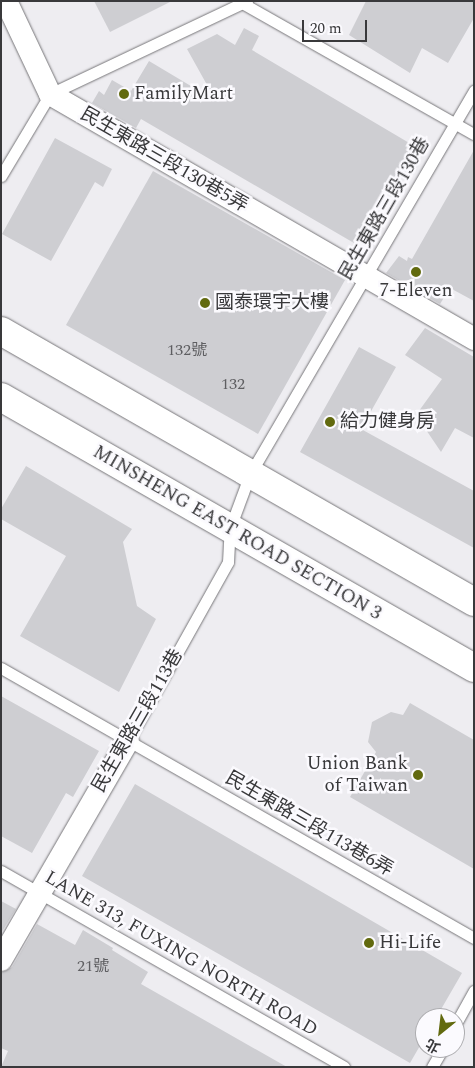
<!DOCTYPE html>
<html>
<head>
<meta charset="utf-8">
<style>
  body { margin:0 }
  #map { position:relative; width:475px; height:1068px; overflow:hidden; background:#eeedf1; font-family:Spectral,"Noto Sans TC",serif }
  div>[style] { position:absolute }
  .building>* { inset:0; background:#ceced2 }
  .roads { filter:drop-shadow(0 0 1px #777679) drop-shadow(0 0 1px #777679) }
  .lane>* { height:11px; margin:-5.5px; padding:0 5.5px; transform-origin:5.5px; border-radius:5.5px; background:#fff }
  .street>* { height:22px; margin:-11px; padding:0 11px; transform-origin:11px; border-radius:11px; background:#fff }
  .secondary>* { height:28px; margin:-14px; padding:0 14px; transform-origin:14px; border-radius:14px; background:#fff }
  .dots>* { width:14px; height:14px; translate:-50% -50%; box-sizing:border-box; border:2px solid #fbfafe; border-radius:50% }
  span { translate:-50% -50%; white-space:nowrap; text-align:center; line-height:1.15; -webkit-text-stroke:5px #fbfafe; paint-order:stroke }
  .number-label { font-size:16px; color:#5e5e61 }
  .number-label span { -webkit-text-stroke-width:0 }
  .poi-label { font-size:19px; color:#39393b }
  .left { translate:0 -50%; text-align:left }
  .right { translate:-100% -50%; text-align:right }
  .street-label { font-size:19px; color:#39393b }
  .frame { position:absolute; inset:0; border:2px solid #39393b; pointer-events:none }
  .north { position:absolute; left:415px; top:1008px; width:50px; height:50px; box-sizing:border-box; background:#fbfafe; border:1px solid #adadb0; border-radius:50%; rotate:209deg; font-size:14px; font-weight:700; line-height:20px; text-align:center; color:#39393b }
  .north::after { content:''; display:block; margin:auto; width:18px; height:22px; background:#626a0f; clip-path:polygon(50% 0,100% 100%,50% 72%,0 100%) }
  .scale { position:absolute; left:302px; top:20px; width:65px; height:22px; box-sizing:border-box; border:2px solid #39393b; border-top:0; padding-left:6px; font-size:15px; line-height:18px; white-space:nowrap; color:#39393b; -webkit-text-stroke:4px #fbfafe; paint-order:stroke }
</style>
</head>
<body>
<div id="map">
  <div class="building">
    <div style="clip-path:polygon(94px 1px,172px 1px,110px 32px)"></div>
    <div style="clip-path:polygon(366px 1px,474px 1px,474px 18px,448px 63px,422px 48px,410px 73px,349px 35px)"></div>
    <div style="clip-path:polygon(244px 28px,259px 36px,252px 50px,416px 147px,391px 189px,387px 186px,354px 243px,141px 119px,136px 128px,92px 103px,99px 91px,104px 95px,112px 80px,131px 91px,149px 61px,216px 101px,187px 49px,217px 34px,235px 45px)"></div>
    <div style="clip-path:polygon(55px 138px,112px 169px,103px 187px,95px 182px,51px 261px,2px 234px)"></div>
    <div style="clip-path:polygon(474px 150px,474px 301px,450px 288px,440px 304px,386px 273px,399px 256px,407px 261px,408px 257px,412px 259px)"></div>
    <div style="clip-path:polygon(153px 171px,345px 280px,258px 434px,66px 325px)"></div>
    <div style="clip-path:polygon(425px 328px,474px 357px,474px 438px,455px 428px,441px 452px,416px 415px,442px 379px,405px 355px)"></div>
    <div style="clip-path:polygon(359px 347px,396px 367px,361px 429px,474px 491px,474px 548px,300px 452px)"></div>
    <div style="clip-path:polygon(26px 466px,132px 529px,123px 542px,137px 606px,156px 619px,119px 692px,20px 636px,66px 556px,1px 519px,1px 509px)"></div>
    <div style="clip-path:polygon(1px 696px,99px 751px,73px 797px,66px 793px,32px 853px,1px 836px)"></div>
    <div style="clip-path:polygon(410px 703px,474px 740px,474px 869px,350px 797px,376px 752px,368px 742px,372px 722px,391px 712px,403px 715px)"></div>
    <div style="clip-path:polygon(135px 784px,462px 973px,436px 1018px,425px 1018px,425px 1037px,410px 1063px,82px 876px)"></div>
    <div style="clip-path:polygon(1px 901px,16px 909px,1px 933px)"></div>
    <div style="clip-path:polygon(37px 924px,75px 945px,83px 930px,113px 948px,112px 950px,148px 972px,141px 984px,287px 1067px,1px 1067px,8px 1051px,1px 1048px,1px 973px,12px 967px)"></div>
  </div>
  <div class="roads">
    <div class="lane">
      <div style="left:242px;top:3px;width:266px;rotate:29.5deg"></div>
      <div style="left:1px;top:176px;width:96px;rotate:-59.1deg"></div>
      <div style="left:50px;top:94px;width:218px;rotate:-25.3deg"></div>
      <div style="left:1px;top:668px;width:545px;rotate:29.72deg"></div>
      <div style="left:128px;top:741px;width:205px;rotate:-60.8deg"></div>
      <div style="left:228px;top:562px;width:34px;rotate:-87deg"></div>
      <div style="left:230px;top:528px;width:58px;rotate:-69.7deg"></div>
      <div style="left:250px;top:474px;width:444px;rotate:-59.7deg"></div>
      <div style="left:1px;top:871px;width:395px;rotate:29.7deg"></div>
      <div style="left:455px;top:1025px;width:39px;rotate:-61deg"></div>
      <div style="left:432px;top:1067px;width:22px;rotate:-60deg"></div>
    </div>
    <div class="street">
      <div style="left:6px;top:1px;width:103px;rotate:64.7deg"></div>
      <div style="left:50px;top:94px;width:490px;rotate:30deg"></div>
      <div style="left:1px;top:960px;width:253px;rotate:-59.9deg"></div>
    </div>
    <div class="secondary">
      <div style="left:1px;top:331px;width:545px;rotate:29.81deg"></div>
      <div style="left:1px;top:397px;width:545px;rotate:29.81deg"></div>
    </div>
  </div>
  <div class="dots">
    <div style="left:124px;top:94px;background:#626a0f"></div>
    <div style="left:416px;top:272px;background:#626a0f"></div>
    <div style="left:205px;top:303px;background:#626a0f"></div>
    <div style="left:330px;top:422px;background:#626a0f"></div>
    <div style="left:418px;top:775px;background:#626a0f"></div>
    <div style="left:369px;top:943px;background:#626a0f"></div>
  </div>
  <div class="number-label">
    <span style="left:187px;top:350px">132號</span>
    <span style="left:233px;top:384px">132</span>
    <span style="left:93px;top:966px">21號</span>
  </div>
  <div class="poi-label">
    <span class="left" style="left:134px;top:94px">FamilyMart</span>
    <span style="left:416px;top:291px">7-Eleven</span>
    <span class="left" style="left:215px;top:303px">國泰環宇大樓</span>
    <span class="left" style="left:340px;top:422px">給力健身房</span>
    <span class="right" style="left:408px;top:775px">Union Bank<br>of Taiwan</span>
    <span class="left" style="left:379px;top:943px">Hi-Life</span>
  </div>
  <div class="street-label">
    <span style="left:164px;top:160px;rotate:30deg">民生東路三段130巷5弄</span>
    <span style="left:385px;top:209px;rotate:-60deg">民生東路三段130巷</span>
    <span style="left:237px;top:533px;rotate:30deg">MINSHENG EAST ROAD SECTION 3</span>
    <span style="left:138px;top:721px;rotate:-60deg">民生東路三段113巷</span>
    <span style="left:309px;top:824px;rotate:30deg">民生東路三段113巷6弄</span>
    <span style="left:181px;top:954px;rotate:30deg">LANE 313, FUXING NORTH ROAD</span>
  </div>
  <div class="frame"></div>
  <div class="north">北</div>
  <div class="scale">20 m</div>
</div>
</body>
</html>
